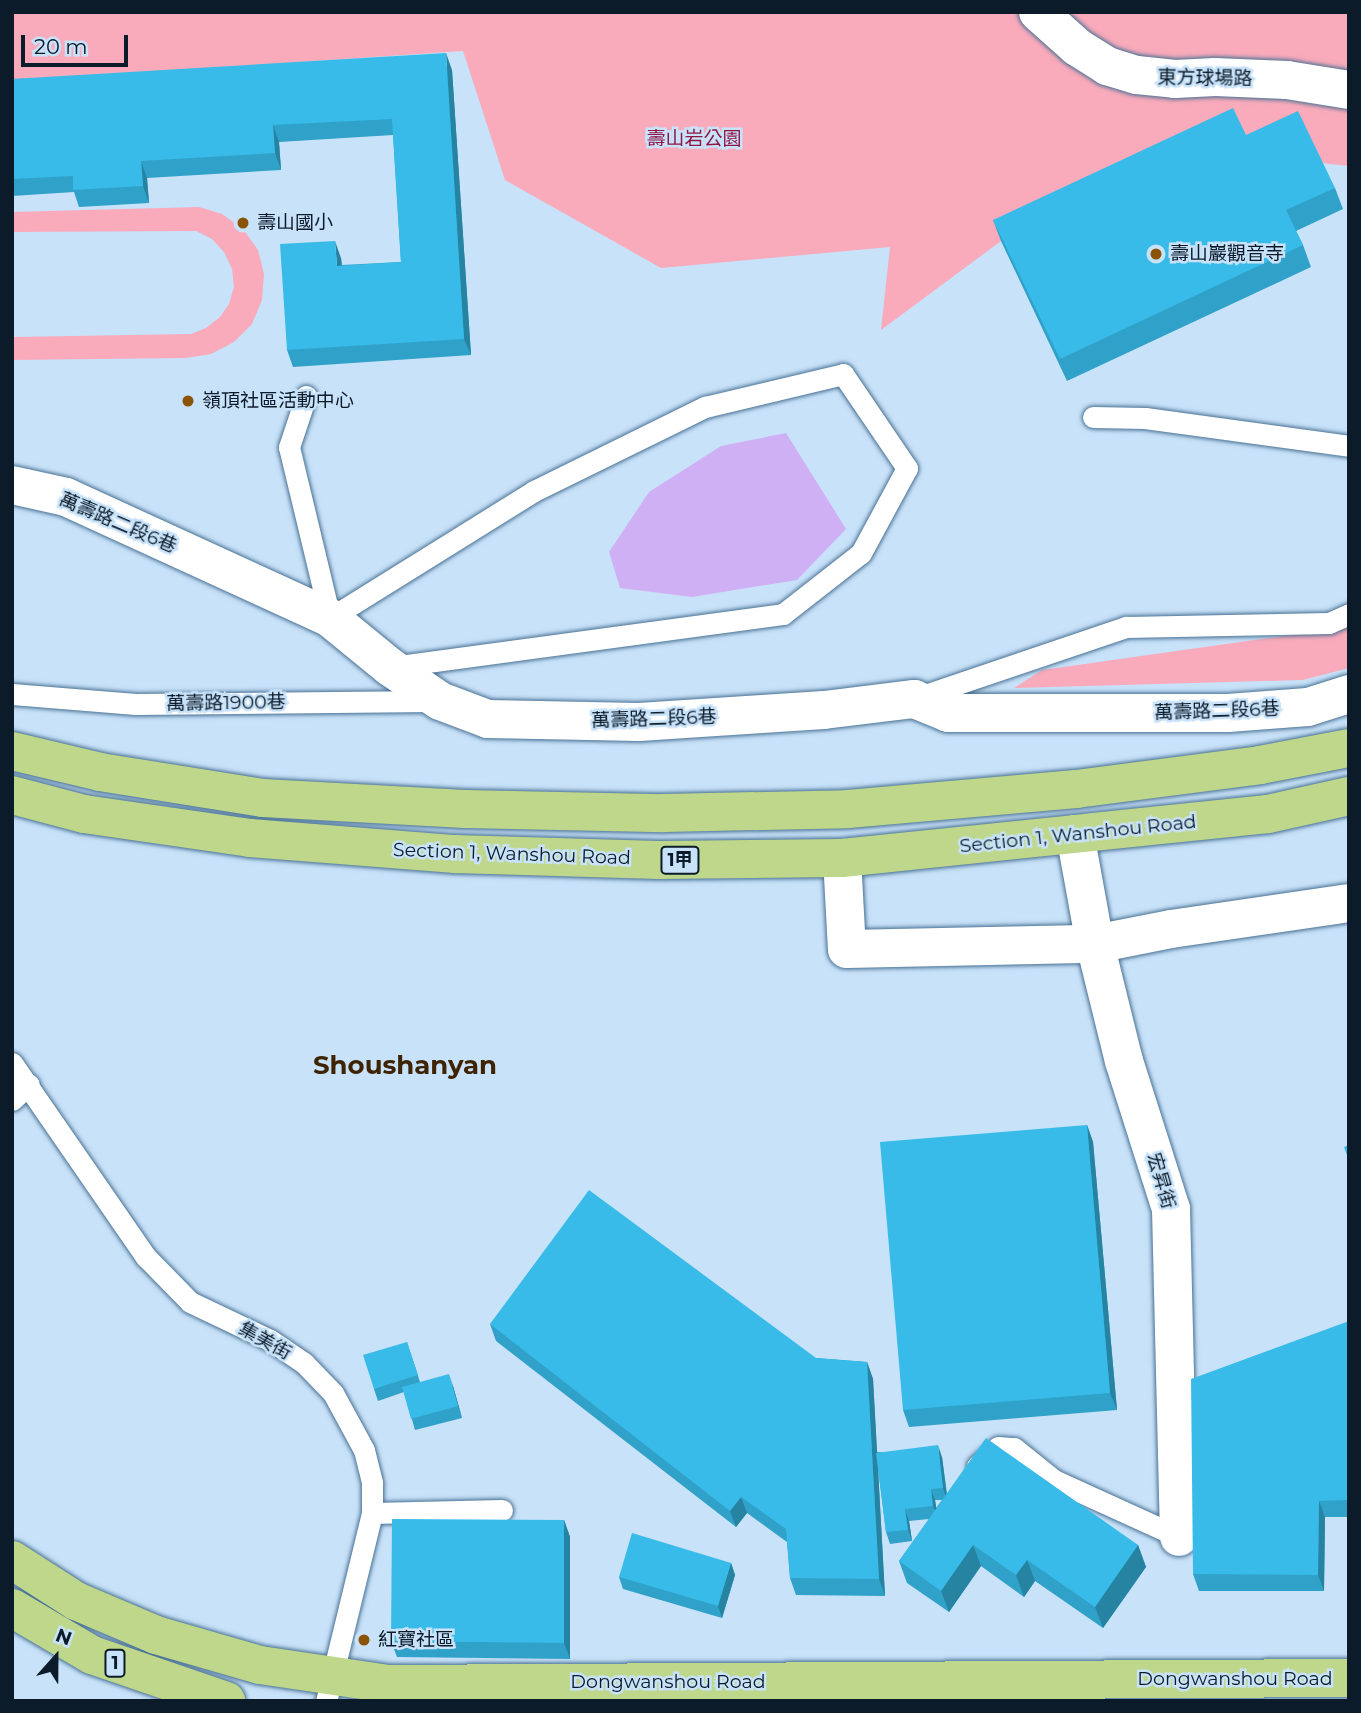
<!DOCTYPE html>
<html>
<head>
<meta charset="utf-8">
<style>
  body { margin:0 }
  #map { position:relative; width:1361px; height:1713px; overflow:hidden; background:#c8e2f9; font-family:Montserrat,"Noto Sans TC",sans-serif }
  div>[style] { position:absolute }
  .green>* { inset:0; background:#f9abbb }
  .water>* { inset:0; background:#d0b0f5 }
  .roads { filter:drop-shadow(0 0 2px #497194) drop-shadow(0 0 2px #497194) }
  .service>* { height:21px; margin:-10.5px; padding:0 10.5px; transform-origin:10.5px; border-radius:10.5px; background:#fff }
  .minor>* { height:38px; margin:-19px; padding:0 19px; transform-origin:19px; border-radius:19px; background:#fff }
  .primary>* { height:38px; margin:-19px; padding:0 19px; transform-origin:19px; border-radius:19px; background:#bed78b }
  .wall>* { inset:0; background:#30a1c8 }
  .shaded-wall>* { inset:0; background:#2783a2 }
  .building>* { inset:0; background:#38bbe8 }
  .dots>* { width:19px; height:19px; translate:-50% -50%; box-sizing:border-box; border:4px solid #c8e2f9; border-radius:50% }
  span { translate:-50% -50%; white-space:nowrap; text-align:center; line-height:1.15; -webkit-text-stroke:5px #c8e2f9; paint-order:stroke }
  .shield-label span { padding:2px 5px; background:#c8e2f9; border:2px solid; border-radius:5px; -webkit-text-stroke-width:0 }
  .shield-label { font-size:18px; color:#0b1b29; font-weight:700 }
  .street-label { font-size:19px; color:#0b1b29 }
  .park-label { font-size:19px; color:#8f1542 }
  .poi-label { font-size:19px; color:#0b1b29 }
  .left { translate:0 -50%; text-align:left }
  .district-label { font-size:26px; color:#3f2404; font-weight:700 }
  .frame { position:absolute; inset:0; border:14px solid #0b1b29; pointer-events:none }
  .north { position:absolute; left:21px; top:1622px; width:70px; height:70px; -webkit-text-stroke:5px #c8e2f9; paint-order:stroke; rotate:21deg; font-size:19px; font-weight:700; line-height:28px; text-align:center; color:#0b1b29 }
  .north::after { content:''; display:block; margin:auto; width:24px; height:32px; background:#0b1b29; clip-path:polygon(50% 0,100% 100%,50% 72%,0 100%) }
  .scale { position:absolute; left:21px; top:35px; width:107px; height:32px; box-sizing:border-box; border:4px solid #0b1b29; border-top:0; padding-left:9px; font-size:21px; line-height:24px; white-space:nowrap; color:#0b1b29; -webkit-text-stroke:5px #c8e2f9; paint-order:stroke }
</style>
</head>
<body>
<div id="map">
  <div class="green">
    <div style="clip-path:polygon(12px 12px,1349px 12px,1349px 166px,1321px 163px,1001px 241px,881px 330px,890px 247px,661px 268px,505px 180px,463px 51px,12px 81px)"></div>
    <div style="clip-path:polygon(199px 207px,222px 214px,243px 229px,258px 250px,264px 274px,262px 300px,252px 324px,234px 342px,211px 354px,186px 358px,12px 360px,12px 337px,191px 334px,206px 328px,220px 317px,229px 304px,234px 287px,232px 269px,224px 252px,212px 239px,196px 231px,12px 232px,12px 212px)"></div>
    <div style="clip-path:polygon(1349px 620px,1349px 668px,1303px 680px,1014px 688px,1042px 670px,1333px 629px)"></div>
  </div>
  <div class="water">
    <div style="clip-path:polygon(786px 433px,846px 529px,797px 580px,692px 597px,620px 588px,609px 552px,649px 492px,721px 446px)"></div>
  </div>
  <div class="roads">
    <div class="service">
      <div style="left:306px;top:396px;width:54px;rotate:108.4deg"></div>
      <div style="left:289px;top:447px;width:176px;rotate:76.5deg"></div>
      <div style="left:330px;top:618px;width:240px;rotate:-31.9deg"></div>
      <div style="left:534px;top:491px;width:191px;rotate:-26.2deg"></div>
      <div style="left:705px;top:407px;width:142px;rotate:-13.4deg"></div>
      <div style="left:843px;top:374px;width:114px;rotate:55.8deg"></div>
      <div style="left:907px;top:468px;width:97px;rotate:118.4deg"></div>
      <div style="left:861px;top:553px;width:99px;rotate:142deg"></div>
      <div style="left:783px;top:614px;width:395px;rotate:172.3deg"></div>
      <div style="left:1093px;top:417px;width:52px;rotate:1.1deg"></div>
      <div style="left:1145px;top:418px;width:206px;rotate:7.8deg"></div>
      <div style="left:12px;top:694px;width:124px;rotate:4.6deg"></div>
      <div style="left:136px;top:704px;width:297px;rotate:-0.6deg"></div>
      <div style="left:916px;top:698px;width:222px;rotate:-18.7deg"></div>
      <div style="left:1126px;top:627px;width:203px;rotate:-1.1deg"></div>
      <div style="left:1329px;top:623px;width:22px;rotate:-24deg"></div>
      <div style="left:12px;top:1063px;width:236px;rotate:55.4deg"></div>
      <div style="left:146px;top:1257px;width:63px;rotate:45.6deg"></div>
      <div style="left:190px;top:1302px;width:89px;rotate:25.4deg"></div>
      <div style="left:270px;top:1340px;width:41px;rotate:34.1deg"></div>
      <div style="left:304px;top:1363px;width:42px;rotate:46deg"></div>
      <div style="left:333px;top:1393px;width:65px;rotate:61.5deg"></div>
      <div style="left:364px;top:1450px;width:34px;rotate:76deg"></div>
      <div style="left:372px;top:1483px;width:30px;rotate:90deg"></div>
      <div style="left:372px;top:1513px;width:194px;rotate:103.7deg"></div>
      <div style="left:12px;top:1100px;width:23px;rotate:-43deg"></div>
      <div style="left:977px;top:1466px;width:28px;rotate:-42deg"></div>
      <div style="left:998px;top:1447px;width:16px;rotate:4deg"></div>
      <div style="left:1014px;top:1448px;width:51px;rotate:38.7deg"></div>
      <div style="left:1054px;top:1480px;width:137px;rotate:24.5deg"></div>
      <div style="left:372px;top:1513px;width:130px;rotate:-1.3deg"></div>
    </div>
    <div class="minor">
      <div style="left:1038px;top:12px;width:52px;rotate:41.9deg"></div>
      <div style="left:1077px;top:47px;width:36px;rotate:32deg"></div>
      <div style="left:1107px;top:66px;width:31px;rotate:17deg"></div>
      <div style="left:1137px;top:75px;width:38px;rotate:6deg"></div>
      <div style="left:1175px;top:79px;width:40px;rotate:-2.9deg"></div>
      <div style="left:1215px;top:77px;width:72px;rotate:2.4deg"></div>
      <div style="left:1287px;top:80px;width:63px;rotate:9.2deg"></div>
      <div style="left:12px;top:485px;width:55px;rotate:12.5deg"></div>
      <div style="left:66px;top:497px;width:290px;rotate:24.6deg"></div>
      <div style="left:330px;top:618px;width:77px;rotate:39.2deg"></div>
      <div style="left:390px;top:667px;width:60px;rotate:34.2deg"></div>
      <div style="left:440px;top:701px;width:51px;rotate:20.6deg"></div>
      <div style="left:488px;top:719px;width:151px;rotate:1.1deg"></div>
      <div style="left:639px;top:722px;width:185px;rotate:-3.7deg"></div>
      <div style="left:824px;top:710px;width:91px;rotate:-7deg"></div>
      <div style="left:914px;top:699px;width:37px;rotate:22deg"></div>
      <div style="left:948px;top:713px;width:280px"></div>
      <div style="left:1228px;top:713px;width:80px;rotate:-4.3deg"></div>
      <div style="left:1308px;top:707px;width:43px;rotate:-17.6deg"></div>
      <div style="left:1075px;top:834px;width:112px;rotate:79.7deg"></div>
      <div style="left:1095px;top:944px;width:121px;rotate:76.1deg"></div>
      <div style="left:1124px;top:1061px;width:155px;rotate:72.4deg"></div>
      <div style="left:1171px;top:1209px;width:328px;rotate:88.6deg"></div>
      <div style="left:842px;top:858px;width:91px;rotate:86.9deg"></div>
      <div style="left:847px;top:949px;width:248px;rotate:-1.2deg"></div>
      <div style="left:1095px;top:944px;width:77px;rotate:-11.2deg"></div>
      <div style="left:1171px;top:929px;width:180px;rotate:-8.3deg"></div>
    </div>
    <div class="primary">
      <div style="left:12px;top:751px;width:90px;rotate:13.4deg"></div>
      <div style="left:100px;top:772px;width:165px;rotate:9.1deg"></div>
      <div style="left:263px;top:798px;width:202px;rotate:3.1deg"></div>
      <div style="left:465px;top:809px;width:199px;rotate:1.2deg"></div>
      <div style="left:664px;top:813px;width:184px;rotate:-1.2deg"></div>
      <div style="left:848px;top:809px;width:229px;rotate:-5deg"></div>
      <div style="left:1076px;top:789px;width:186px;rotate:-7.4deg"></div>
      <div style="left:1260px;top:765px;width:91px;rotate:-10.8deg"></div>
      <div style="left:12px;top:795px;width:74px;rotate:14.8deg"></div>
      <div style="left:84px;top:814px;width:168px;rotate:8.2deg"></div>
      <div style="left:250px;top:838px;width:206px;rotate:4.5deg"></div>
      <div style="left:455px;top:854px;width:204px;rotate:1.7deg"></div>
      <div style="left:659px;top:860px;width:183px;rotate:-0.6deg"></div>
      <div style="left:842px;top:858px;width:428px;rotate:-5.9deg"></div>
      <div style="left:1268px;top:814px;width:83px;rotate:-12.5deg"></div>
      <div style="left:12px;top:1560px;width:76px;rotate:32.6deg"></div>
      <div style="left:76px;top:1601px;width:87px;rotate:23deg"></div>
      <div style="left:156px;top:1635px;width:108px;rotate:16.1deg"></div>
      <div style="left:260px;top:1665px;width:130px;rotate:8.4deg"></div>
      <div style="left:389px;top:1684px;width:960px;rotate:-0.36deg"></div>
      <div style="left:12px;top:1608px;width:93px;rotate:30.4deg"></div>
      <div style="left:92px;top:1655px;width:142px;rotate:18.9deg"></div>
    </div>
  </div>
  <div class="wall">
    <div style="clip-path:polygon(452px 70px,471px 355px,293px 367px,287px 350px,341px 258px,342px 265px,401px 262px,393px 135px,279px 142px,281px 170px,147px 178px,149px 203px,79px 207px,74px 192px,12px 196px,12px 79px)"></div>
    <div style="clip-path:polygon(1246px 135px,1335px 188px,1343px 209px,1296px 231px,1303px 245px,1311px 267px,1067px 381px,1001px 241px,993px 220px)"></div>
    <div style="clip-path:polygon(1087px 1125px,1093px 1142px,1117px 1410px,909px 1427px,903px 1410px)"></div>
    <div style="clip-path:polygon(1349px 1321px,1349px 1517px,1325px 1517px,1324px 1591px,1199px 1591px,1193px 1574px)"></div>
    <div style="clip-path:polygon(evenodd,490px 1324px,816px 1358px,867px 1362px,873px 1379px,877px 1452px,942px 1457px,947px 1493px,1138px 1545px,1146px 1567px,1103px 1628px,1035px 1581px,1024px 1597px,981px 1566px,949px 1612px,907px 1583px,899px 1561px,929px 1519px,909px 1521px,912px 1541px,890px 1544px,886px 1532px,878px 1468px,885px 1596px,796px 1595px,790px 1578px,787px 1542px,747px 1513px,736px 1527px,496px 1341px,490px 1324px,935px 1500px,942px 1500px,936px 1508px,935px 1500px)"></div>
    <div style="clip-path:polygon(407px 1342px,420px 1382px,453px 1386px,462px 1418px,415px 1430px,404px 1392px,378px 1401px,374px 1389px)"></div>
    <div style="clip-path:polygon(564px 1520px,570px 1537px,570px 1659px,397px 1657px,391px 1641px)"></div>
    <div style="clip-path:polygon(731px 1563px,735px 1575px,722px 1618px,623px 1589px,619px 1577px)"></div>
  </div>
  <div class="shaded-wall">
    <div style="clip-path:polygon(446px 53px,452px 70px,471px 355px,464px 339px)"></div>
    <div style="clip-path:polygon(273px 125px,279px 142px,281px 170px,275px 153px)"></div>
    <div style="clip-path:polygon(141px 161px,147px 178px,149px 203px,143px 186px)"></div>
    <div style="clip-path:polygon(335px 241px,341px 258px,343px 282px,337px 266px)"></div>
    <div style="clip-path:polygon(1087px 1125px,1093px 1142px,1117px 1410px,1110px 1393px)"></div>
    <div style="clip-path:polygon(867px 1362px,873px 1379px,885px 1596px,879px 1579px)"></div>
    <div style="clip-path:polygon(449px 1374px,453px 1386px,462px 1418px,458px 1406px)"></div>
    <div style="clip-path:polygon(938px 1445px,942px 1457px,947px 1499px,943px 1488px)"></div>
    <div style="clip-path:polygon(931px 1489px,935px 1500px,938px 1518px,933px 1506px)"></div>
    <div style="clip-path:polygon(741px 1497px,747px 1513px,736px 1527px,730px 1511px)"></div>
    <div style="clip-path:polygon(1319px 1501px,1325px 1517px,1324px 1591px,1318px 1575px)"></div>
    <div style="clip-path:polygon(905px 1509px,909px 1521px,912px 1541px,908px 1530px)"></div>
    <div style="clip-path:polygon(564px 1520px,570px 1537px,570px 1659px,564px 1643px)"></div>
    <div style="clip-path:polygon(973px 1545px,981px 1566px,949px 1612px,941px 1591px)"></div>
    <div style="clip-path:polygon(1138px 1545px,1146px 1567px,1103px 1628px,1095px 1607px)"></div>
    <div style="clip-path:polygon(1027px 1560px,1035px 1581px,1024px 1597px,1016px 1575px)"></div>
    <div style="clip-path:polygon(731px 1563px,735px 1575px,722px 1618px,718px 1606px)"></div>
  </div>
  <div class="building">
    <div style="clip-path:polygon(446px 53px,464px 339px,287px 350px,280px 244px,335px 241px,337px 266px,401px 262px,392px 119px,273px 125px,275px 153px,141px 161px,143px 186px,73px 190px,73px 176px,12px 179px,12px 79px)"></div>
    <div style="clip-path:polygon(1233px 108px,1246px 135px,1298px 111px,1335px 188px,1286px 210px,1303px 245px,1060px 359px,993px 220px)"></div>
    <div style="clip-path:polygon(1087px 1125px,1110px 1393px,903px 1410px,880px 1142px)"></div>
    <div style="clip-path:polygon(1349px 1145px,1349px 1161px,1344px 1147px)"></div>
    <div style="clip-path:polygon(589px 1190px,816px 1358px,867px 1362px,879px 1579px,790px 1578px,786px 1529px,741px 1497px,730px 1511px,490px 1324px)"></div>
    <div style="clip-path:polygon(1349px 1321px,1349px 1500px,1319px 1501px,1318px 1575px,1193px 1574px,1191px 1379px)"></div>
    <div style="clip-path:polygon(407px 1342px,418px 1375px,374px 1389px,363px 1355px)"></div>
    <div style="clip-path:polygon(449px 1374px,458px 1406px,411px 1419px,402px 1387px)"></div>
    <div style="clip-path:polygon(986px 1438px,1138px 1545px,1095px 1607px,1027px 1560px,1016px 1575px,973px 1545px,941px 1591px,899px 1561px)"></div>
    <div style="clip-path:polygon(938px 1445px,943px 1488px,931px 1489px,933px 1506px,905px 1509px,908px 1530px,886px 1532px,876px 1453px)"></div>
    <div style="clip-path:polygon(392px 1519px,564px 1520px,564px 1643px,391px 1641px)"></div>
    <div style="clip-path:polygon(632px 1533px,731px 1563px,718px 1606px,619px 1577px)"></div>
  </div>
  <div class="dots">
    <div style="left:243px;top:223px;background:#8a5306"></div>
    <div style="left:1156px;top:254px;background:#8a5306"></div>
    <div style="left:188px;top:401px;background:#8a5306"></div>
    <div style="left:364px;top:1640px;background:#8a5306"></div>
  </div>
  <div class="shield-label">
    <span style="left:680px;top:860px">1甲</span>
    <span style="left:115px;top:1663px">1</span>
  </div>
  <div class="street-label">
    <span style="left:1205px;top:78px;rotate:1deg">東方球場路</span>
    <span style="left:118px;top:523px;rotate:23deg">萬壽路二段6巷</span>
    <span style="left:226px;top:703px;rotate:-1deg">萬壽路1900巷</span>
    <span style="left:1217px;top:711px;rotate:-2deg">萬壽路二段6巷</span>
    <span style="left:654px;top:719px;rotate:-2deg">萬壽路二段6巷</span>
    <span style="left:1078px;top:834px;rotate:-6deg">Section 1, Wanshou Road</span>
    <span style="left:512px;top:854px;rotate:2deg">Section 1, Wanshou Road</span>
    <span style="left:1161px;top:1181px;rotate:74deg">宏昇街</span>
    <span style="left:265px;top:1341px;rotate:29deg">集美街</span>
    <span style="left:1235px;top:1679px">Dongwanshou Road</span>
    <span style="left:668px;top:1682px">Dongwanshou Road</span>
  </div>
  <div class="park-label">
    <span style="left:694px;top:139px">壽山岩公園</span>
  </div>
  <div class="poi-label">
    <span class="left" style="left:257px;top:223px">壽山國小</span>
    <span class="left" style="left:1170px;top:254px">壽山巖觀音寺</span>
    <span class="left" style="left:202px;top:401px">嶺頂社區活動中心</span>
    <span class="left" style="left:378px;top:1640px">紅寶社區</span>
  </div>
  <div class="district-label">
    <span style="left:405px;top:1066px">Shoushanyan</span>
  </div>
  <div class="frame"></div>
  <div class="north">N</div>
  <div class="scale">20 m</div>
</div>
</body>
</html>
